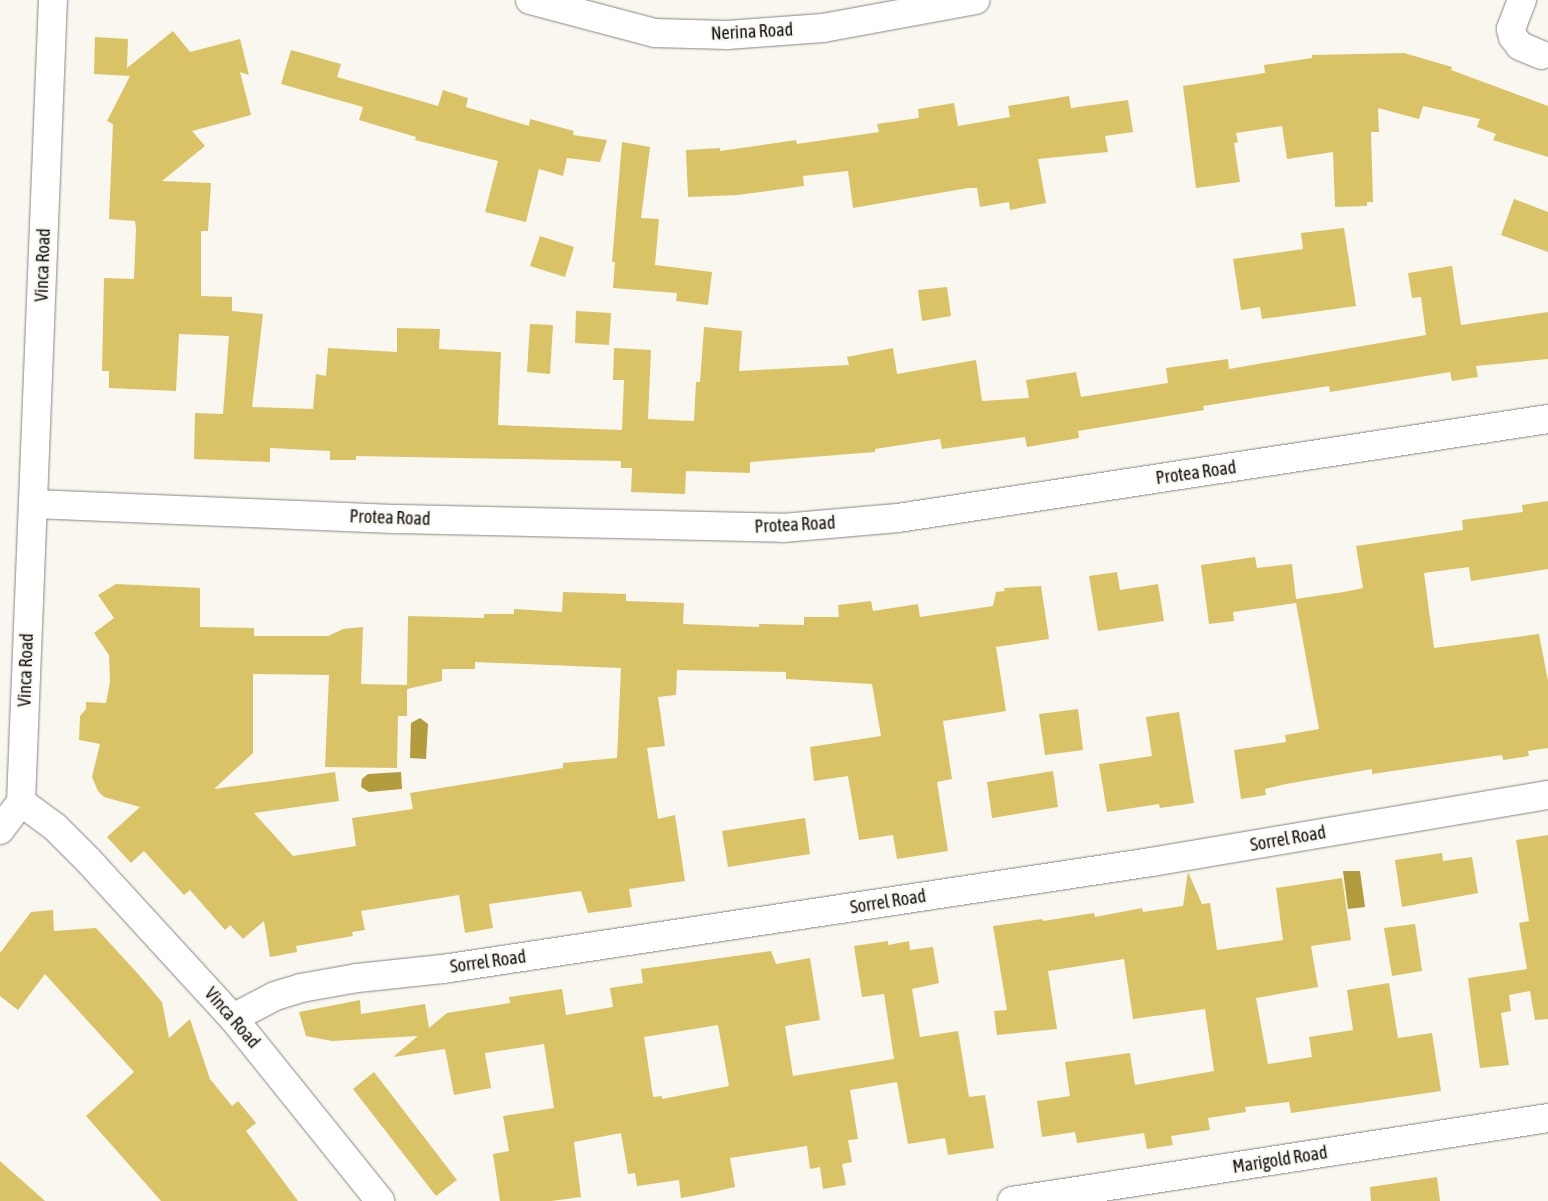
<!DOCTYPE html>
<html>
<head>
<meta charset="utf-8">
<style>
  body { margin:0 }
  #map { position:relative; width:1548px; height:1201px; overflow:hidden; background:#f9f7f0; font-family:"Asap Condensed",sans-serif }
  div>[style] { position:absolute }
  .water>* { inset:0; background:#b29c3e }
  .building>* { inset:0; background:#dac367 }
  .roads { filter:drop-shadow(0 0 1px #888680) drop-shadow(0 0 1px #888680) }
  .minor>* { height:28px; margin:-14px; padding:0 14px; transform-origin:14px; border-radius:14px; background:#fff }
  span { translate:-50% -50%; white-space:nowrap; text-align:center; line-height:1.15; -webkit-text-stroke:4.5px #f9f7f0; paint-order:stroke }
  .street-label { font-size:18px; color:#12110f }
</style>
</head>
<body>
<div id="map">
  <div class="water">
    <div style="clip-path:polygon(420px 718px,428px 724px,426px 759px,410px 758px,411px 723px)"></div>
    <div style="clip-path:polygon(401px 772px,402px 789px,369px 792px,361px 787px,362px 779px,368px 774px)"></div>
    <div style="clip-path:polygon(1343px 871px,1360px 871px,1365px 907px,1348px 909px)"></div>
  </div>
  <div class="building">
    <div style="clip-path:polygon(173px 31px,190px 52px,240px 39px,249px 75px,240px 72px,251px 115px,192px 131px,205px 146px,162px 181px,211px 183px,208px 231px,201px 231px,201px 296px,232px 297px,232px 311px,263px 314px,252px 407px,313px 409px,316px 374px,326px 376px,328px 348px,397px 352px,397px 328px,440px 329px,439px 349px,501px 352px,498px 425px,622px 430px,624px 380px,613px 380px,614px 348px,651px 350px,648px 419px,694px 421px,696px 382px,700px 382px,704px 327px,742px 331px,739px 371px,849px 365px,847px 357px,893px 348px,897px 374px,976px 360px,982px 401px,1029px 398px,1026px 380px,1076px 372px,1081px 397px,1168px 383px,1166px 368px,1228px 359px,1229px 369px,1426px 335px,1421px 297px,1412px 298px,1408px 273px,1452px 266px,1461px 325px,1548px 312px,1548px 359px,1476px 366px,1478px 377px,1452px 381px,1450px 372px,1330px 392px,1329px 386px,1203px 406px,1204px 410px,1078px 431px,1079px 438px,1027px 447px,1025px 437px,942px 449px,940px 439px,875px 449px,875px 452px,750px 462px,750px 473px,686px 471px,685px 494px,631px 492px,632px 468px,621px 468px,621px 461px,356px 456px,356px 460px,330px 460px,330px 451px,270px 448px,270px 462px,194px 459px,195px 413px,223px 414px,229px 336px,179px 334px,176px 391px,109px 388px,109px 371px,102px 371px,104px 278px,134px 279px,136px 229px,135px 221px,109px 219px,113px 124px,107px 121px,130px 76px,94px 74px,95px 37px,128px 39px,127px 68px)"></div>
    <div style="clip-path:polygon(291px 50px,341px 64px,337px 77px,438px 106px,443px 90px,468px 98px,466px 107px,529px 126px,530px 119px,574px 131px,573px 135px,607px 140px,600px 162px,567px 158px,563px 176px,539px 169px,526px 222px,485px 212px,498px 161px,415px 140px,416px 137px,359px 120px,363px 107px,281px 84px)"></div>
    <div style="clip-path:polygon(1404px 53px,1452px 67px,1451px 70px,1548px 106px,1548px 157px,1493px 140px,1496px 134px,1477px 127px,1480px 119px,1423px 106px,1419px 119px,1378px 108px,1379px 132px,1371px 132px,1373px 202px,1367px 202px,1367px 206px,1335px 207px,1333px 152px,1287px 159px,1282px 126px,1236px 133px,1238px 142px,1234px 143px,1240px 182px,1196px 188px,1183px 86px,1265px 73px,1264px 65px,1312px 58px,1312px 55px)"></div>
    <div style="clip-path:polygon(1069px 96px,1071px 108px,1128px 100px,1133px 132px,1105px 136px,1108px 152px,1038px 159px,1046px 203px,1010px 210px,1009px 202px,980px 207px,977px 188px,968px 188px,853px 208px,848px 171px,803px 176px,804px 186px,738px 195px,688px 197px,686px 150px,720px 148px,720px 151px,796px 140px,797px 144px,879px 132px,877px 124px,919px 118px,918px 109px,954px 103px,958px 126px,1010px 117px,1008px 106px)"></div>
    <div style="clip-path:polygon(622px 142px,650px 147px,641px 218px,659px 219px,655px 265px,712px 272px,708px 305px,676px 301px,677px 293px,613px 288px,615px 262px,612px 262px)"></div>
    <div style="clip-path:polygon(1514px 199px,1548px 212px,1548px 252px,1501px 235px)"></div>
    <div style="clip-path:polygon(1344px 228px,1356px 306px,1262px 319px,1260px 307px,1241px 310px,1233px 259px,1303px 249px,1301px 233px)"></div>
    <div style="clip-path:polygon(540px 236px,574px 247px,565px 277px,530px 266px)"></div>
    <div style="clip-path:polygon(947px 287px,951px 316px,922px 321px,918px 290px)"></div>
    <div style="clip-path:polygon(576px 311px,611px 313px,609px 345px,575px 343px)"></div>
    <div style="clip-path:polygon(530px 324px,553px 325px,550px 374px,527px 372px)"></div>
    <div style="clip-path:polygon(1548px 501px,1548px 569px,1471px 581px,1469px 567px,1424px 573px,1434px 648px,1539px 634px,1548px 681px,1548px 748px,1528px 751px,1529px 756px,1503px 760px,1502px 755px,1372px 774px,1372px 769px,1286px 784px,1265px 789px,1266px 795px,1241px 799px,1234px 750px,1286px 742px,1285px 735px,1319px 729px,1296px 603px,1233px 612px,1234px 621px,1209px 624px,1201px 565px,1255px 557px,1257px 568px,1292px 564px,1296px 599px,1344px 592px,1363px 588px,1356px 546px,1463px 530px,1462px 520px,1523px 512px,1522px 505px)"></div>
    <div style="clip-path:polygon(1117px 572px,1120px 590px,1158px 584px,1164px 621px,1098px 631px,1089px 576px)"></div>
    <div style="clip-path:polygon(evenodd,116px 584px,200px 588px,200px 627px,254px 628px,254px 636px,328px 636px,343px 629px,363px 627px,361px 684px,407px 685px,408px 616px,484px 618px,484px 614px,514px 614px,514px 609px,562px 612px,563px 592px,626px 594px,626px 601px,684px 603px,683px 624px,759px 627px,759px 624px,804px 625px,804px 617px,839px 617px,838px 605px,871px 601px,873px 611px,918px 604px,920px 617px,993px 606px,996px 592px,1005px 591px,1004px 588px,1041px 586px,1049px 639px,996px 647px,1006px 711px,943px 721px,952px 779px,937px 782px,948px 851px,897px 859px,893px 835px,859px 840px,848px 776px,814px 781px,810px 747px,881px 736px,872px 684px,786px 679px,786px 672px,677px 670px,676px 695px,658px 697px,665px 746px,647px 748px,658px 819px,675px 815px,685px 881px,629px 889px,632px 907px,588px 913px,581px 891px,489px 904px,493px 928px,465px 933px,459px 895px,361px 911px,365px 930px,352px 932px,353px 936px,296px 946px,297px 952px,270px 957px,264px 921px,243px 939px,230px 925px,225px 930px,190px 890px,184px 895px,144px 851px,131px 863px,107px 837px,140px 807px,104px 797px,98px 791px,92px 777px,100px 744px,79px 740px,80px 716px,86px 709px,86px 702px,106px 703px,110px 682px,109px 655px,94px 633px,114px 618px,98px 595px,116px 584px,475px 662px,621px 668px,617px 758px,563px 763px,563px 768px,410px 793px,413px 809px,352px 818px,356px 846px,293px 856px,254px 813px,339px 801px,335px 772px,214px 789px,253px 753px,253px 674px,329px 675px,325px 767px,397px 768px,398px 716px,407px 716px,407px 689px,442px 681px,442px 669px,475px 669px,475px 662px)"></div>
    <div style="clip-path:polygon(1078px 709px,1083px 750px,1045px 755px,1039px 714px)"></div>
    <div style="clip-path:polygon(1179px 712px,1194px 803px,1160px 808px,1159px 804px,1107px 812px,1099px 764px,1152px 756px,1146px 717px)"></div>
    <div style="clip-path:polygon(1053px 771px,1058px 807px,992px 818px,987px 782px)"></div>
    <div style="clip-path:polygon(805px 818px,810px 854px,728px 867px,722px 831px)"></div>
    <div style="clip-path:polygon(1548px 835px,1548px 1019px,1535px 1020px,1530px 991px,1509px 995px,1511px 1011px,1501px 1013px,1509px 1065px,1480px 1068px,1468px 978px,1527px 969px,1519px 923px,1529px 921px,1516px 840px)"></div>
    <div style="clip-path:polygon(1442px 853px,1443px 861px,1472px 857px,1478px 893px,1402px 907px,1395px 860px)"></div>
    <div style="clip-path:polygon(1188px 872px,1202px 904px,1210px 903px,1217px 950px,1283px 940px,1276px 888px,1342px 878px,1351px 940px,1311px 946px,1318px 987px,1256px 998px,1268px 1064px,1312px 1057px,1309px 1037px,1353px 1030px,1347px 990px,1389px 983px,1398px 1038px,1432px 1033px,1441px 1091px,1291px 1113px,1289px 1102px,1245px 1107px,1246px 1112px,1208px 1118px,1210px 1130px,1171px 1136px,1173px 1145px,1147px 1149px,1144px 1133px,1077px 1143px,1075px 1132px,1042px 1137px,1037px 1101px,1070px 1096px,1065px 1062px,1130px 1053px,1135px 1085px,1214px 1071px,1205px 1009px,1133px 1019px,1124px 959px,1048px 971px,1057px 1029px,997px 1035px,994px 1011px,1007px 1010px,993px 926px,1042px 919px,1043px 921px,1094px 913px,1095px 917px,1142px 908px,1143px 912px,1183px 906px)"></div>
    <div style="clip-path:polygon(53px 910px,54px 931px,96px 928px,139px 975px,162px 1002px,169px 1038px,190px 1019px,210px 1079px,232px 1106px,238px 1101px,256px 1123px,246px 1131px,298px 1201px,161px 1201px,86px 1116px,134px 1072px,45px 974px,18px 1010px,0 996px,0 953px,31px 912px)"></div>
    <div style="clip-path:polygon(1415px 924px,1422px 971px,1392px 976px,1384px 928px)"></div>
    <div style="clip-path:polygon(evenodd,888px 941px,888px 945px,909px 941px,910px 950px,933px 947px,939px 983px,912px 989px,920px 1037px,958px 1031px,969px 1097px,985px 1095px,994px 1148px,948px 1155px,945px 1138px,908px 1144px,897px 1082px,850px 1090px,858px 1139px,848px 1140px,852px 1162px,842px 1164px,846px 1185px,823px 1189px,820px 1167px,810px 1169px,807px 1146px,730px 1158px,735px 1187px,708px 1193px,681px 1198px,679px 1180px,637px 1186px,635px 1173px,628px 1174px,621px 1133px,574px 1142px,581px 1197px,551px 1201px,500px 1201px,493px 1154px,509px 1151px,503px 1116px,554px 1108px,544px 1044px,485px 1053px,491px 1088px,454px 1095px,445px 1049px,393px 1057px,418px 1036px,332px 1041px,306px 1036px,299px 1012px,360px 1000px,361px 1014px,425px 1004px,429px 1028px,447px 1013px,510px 1003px,509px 997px,562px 989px,566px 1015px,613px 1007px,610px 988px,643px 983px,641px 969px,771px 951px,776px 964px,810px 958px,820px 1020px,785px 1026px,793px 1076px,894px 1059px,884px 994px,862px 997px,854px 946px,888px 941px,718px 1025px,729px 1086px,662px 1099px,662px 1096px,653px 1097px,644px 1037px,718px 1025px)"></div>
    <div style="clip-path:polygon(374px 1072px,457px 1180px,436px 1196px,353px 1089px)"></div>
    <div style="clip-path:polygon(0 1161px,45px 1201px,0 1201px)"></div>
    <div style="clip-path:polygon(1437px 1177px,1440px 1201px,1371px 1201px,1370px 1187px)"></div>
  </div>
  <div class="roads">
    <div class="minor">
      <div style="left:530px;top:0;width:129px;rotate:14.8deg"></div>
      <div style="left:655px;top:33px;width:72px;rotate:1.6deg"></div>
      <div style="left:727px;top:35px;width:96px;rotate:-4.2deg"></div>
      <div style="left:823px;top:28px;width:155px;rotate:-10.4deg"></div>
      <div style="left:1522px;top:0;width:31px;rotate:111deg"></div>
      <div style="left:1511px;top:29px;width:8px;rotate:76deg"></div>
      <div style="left:1513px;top:37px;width:11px;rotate:52deg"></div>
      <div style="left:1520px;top:46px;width:23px;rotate:23deg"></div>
      <div style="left:34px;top:504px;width:365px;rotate:2.4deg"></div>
      <div style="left:399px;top:519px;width:384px;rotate:1.3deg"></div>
      <div style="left:783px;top:528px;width:115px;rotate:-5deg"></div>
      <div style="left:898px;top:518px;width:657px;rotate:-8.66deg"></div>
      <div style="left:21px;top:802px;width:803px;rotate:-87.72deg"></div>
      <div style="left:21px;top:802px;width:42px;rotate:36.3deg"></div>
      <div style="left:55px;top:827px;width:47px;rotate:45deg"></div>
      <div style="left:88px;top:860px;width:214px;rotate:47.5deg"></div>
      <div style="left:233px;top:1018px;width:235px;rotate:51.2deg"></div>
      <div style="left:0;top:830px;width:35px;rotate:-53deg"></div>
      <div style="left:233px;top:1018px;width:47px;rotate:-27.6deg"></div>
      <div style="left:275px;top:996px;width:27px;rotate:-17deg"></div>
      <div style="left:301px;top:988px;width:57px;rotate:-10.1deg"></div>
      <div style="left:357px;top:978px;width:86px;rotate:-6deg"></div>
      <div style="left:443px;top:969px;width:716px;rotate:-8.59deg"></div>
      <div style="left:1151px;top:862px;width:403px;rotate:-9.6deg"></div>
      <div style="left:1012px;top:1201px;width:542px;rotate:-8.8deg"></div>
    </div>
  </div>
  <div class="street-label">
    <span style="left:752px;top:32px;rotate:-3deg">Nerina Road</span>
    <span style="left:43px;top:265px;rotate:-88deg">Vinca Road</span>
    <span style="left:1196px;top:473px;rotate:-8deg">Protea Road</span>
    <span style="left:390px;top:518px;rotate:2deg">Protea Road</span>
    <span style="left:795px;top:525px;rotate:-3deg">Protea Road</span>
    <span style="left:26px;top:670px;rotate:-88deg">Vinca Road</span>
    <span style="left:1288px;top:839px;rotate:-10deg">Sorrel Road</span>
    <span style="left:888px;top:902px;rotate:-9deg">Sorrel Road</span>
    <span style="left:488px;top:962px;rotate:-8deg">Sorrel Road</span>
    <span style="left:232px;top:1018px;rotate:49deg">Vinca Road</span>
    <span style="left:1280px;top:1160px;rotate:-9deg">Marigold Road</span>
  </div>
</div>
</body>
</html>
